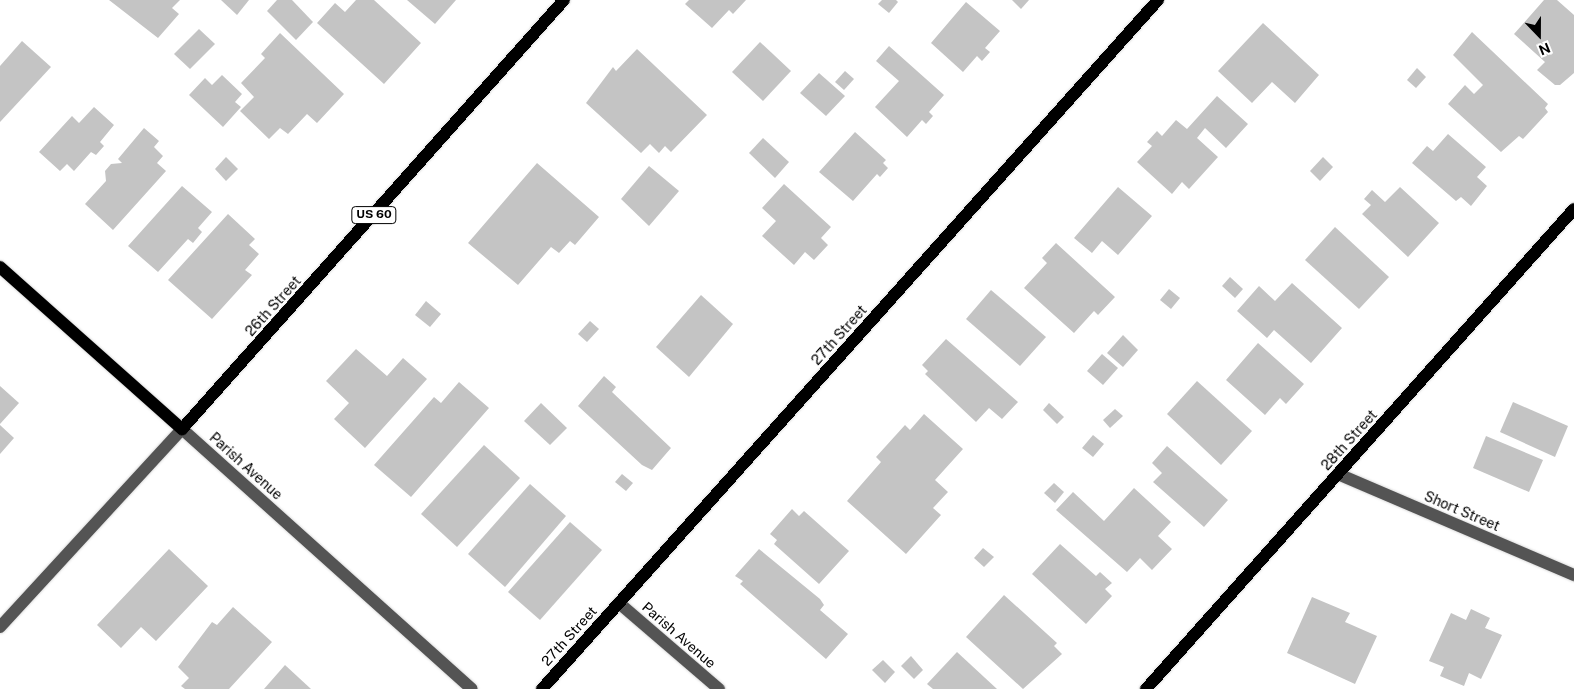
<!DOCTYPE html>
<html>
<head>
<meta charset="utf-8">
<style>
  body { margin:0 }
  #map { position:relative; width:1574px; height:689px; overflow:hidden; background:#fff; font-family:"Public Sans",sans-serif }
  div>[style] { position:absolute }
  .building>* { inset:0; background:#c4c4c4 }
  .roads { filter:drop-shadow(0 0 1px #dbdbdb) drop-shadow(0 0 1px #dbdbdb) }
  .minor>* { height:12px; margin:-6px; padding:0 6px; transform-origin:6px; border-radius:6px; background:#545454 }
  .major>* { height:12px; margin:-6px; padding:0 6px; transform-origin:6px; border-radius:6px; background:#000 }
  span { translate:-50% -50%; white-space:nowrap; text-align:center; line-height:1.15; -webkit-text-stroke:4.5px #fff; paint-order:stroke }
  .shield-label span { padding:1px 4px; background:#fff; border:1px solid; border-radius:4px; -webkit-text-stroke-width:0 }
  .shield-label { font-size:12px; color:#000; font-weight:700 }
  .street-label { font-size:14px; color:#000 }
  .north { position:absolute; left:1514px; top:10px; width:50px; height:50px; -webkit-text-stroke:4px #fff; paint-order:stroke; rotate:158deg; font-size:14px; font-weight:700; line-height:20px; text-align:center; color:#000 }
  .north::after { content:''; display:block; margin:auto; width:18px; height:22px; background:#000; clip-path:polygon(50% 0,100% 100%,50% 72%,0 100%) }
</style>
</head>
<body>
<div id="map">
  <div class="building">
    <div style="clip-path:polygon(109px 0,180px 0,172px 8px,179px 14px,158px 38px)"></div>
    <div style="clip-path:polygon(221px 0,249px 0,237px 15px)"></div>
    <div style="clip-path:polygon(277px 0,292px 0,313px 22px,296px 40px,267px 11px)"></div>
    <div style="clip-path:polygon(356px 0,374px 0,421px 43px,384px 84px,317px 23px,335px 3px,345px 12px)"></div>
    <div style="clip-path:polygon(407px 0,456px 0,435px 24px)"></div>
    <div style="clip-path:polygon(689px 0,746px 0,733px 14px,729px 10px,712px 28px,685px 4px)"></div>
    <div style="clip-path:polygon(882px 0,896px 0,898px 2px,889px 13px,878px 4px)"></div>
    <div style="clip-path:polygon(1012px 0,1029px 0,1021px 9px)"></div>
    <div style="clip-path:polygon(1544px 0,1557px 0,1574px 15px,1574px 73px,1560px 85px,1555px 85px,1537px 70px,1545px 62px,1514px 34px)"></div>
    <div style="clip-path:polygon(966px 2px,1000px 31px,985px 48px,990px 52px,982px 61px,977px 56px,963px 72px,931px 43px)"></div>
    <div style="clip-path:polygon(1263px 23px,1319px 75px,1295px 103px,1272px 82px,1252px 103px,1218px 71px)"></div>
    <div style="clip-path:polygon(199px 29px,215px 44px,190px 69px,174px 54px)"></div>
    <div style="clip-path:polygon(1472px 32px,1548px 104px,1545px 108px,1548px 112px,1523px 139px,1519px 136px,1501px 152px,1448px 104px,1465px 85px,1474px 94px,1483px 85px,1453px 55px)"></div>
    <div style="clip-path:polygon(280px 33px,344px 94px,317px 123px,307px 114px,288px 134px,280px 128px,269px 139px,240px 111px,254px 97px,241px 83px,265px 58px,261px 54px)"></div>
    <div style="clip-path:polygon(22px 41px,51px 67px,0 122px,0 66px)"></div>
    <div style="clip-path:polygon(760px 42px,791px 71px,763px 101px,732px 72px)"></div>
    <div style="clip-path:polygon(889px 46px,944px 95px,929px 112px,933px 116px,926px 124px,922px 120px,907px 137px,875px 107px,899px 81px,876px 61px)"></div>
    <div style="clip-path:polygon(637px 49px,707px 115px,671px 152px,665px 146px,659px 153px,650px 144px,641px 153px,586px 103px,613px 67px,616px 71px)"></div>
    <div style="clip-path:polygon(1417px 68px,1426px 77px,1416px 88px,1407px 80px)"></div>
    <div style="clip-path:polygon(845px 71px,854px 79px,844px 90px,835px 82px)"></div>
    <div style="clip-path:polygon(819px 73px,845px 96px,826px 116px,800px 93px)"></div>
    <div style="clip-path:polygon(222px 75px,242px 94px,235px 102px,241px 107px,223px 127px,189px 95px,205px 78px,212px 85px)"></div>
    <div style="clip-path:polygon(1217px 96px,1248px 124px,1226px 148px,1205px 128px,1197px 138px,1218px 157px,1189px 189px,1182px 182px,1172px 194px,1137px 162px,1152px 146px,1147px 142px,1157px 131px,1162px 136px,1176px 120px,1187px 129px)"></div>
    <div style="clip-path:polygon(94px 107px,114px 125px,100px 142px,104px 146px,96px 155px,91px 152px,74px 171px,67px 164px,60px 171px,39px 152px,72px 116px,79px 123px)"></div>
    <div style="clip-path:polygon(144px 128px,159px 141px,154px 147px,163px 156px,157px 163px,166px 171px,113px 230px,85px 204px,106px 181px,105px 171px,111px 164px,122px 163px,118px 159px)"></div>
    <div style="clip-path:polygon(855px 132px,886px 160px,883px 163px,888px 168px,880px 177px,877px 174px,853px 201px,819px 172px)"></div>
    <div style="clip-path:polygon(1448px 134px,1486px 167px,1477px 177px,1487px 186px,1471px 206px,1461px 197px,1456px 201px,1412px 163px,1427px 146px,1433px 151px)"></div>
    <div style="clip-path:polygon(763px 138px,789px 162px,775px 178px,749px 153px)"></div>
    <div style="clip-path:polygon(226px 157px,238px 169px,226px 181px,215px 169px)"></div>
    <div style="clip-path:polygon(1323px 157px,1333px 167px,1320px 181px,1310px 171px)"></div>
    <div style="clip-path:polygon(537px 163px,599px 217px,575px 245px,570px 241px,559px 253px,551px 247px,518px 285px,468px 243px)"></div>
    <div style="clip-path:polygon(649px 166px,679px 191px,649px 226px,621px 199px)"></div>
    <div style="clip-path:polygon(784px 184px,831px 227px,821px 238px,828px 245px,814px 260px,805px 252px,794px 265px,762px 236px,776px 221px,762px 208px)"></div>
    <div style="clip-path:polygon(182px 186px,212px 212px,198px 228px,202px 232px,193px 243px,188px 239px,158px 272px,128px 246px)"></div>
    <div style="clip-path:polygon(1118px 187px,1152px 216px,1118px 255px,1102px 241px,1092px 253px,1074px 238px)"></div>
    <div style="clip-path:polygon(1400px 187px,1439px 223px,1408px 257px,1362px 214px,1371px 205px,1364px 199px,1372px 190px,1385px 202px)"></div>
    <div style="clip-path:polygon(228px 214px,255px 239px,249px 245px,259px 254px,245px 270px,252px 275px,212px 319px,168px 280px)"></div>
    <div style="clip-path:polygon(1335px 227px,1389px 277px,1359px 309px,1305px 260px)"></div>
    <div style="clip-path:polygon(1056px 243px,1115px 297px,1098px 315px,1094px 311px,1074px 333px,1024px 288px,1047px 263px,1042px 258px)"></div>
    <div style="clip-path:polygon(1230px 277px,1243px 289px,1235px 298px,1222px 286px)"></div>
    <div style="clip-path:polygon(1292px 283px,1342px 328px,1311px 363px,1274px 330px,1267px 338px,1237px 311px,1259px 286px,1275px 301px)"></div>
    <div style="clip-path:polygon(1169px 289px,1180px 298px,1171px 309px,1160px 300px)"></div>
    <div style="clip-path:polygon(991px 290px,1046px 337px,1020px 366px,966px 319px)"></div>
    <div style="clip-path:polygon(701px 295px,733px 324px,689px 377px,656px 347px)"></div>
    <div style="clip-path:polygon(426px 301px,441px 314px,430px 327px,415px 315px)"></div>
    <div style="clip-path:polygon(590px 321px,599px 329px,587px 342px,578px 334px)"></div>
    <div style="clip-path:polygon(1123px 335px,1138px 350px,1123px 367px,1107px 353px)"></div>
    <div style="clip-path:polygon(946px 339px,1018px 402px,1002px 419px,989px 408px,976px 422px,925px 374px,928px 371px,922px 365px)"></div>
    <div style="clip-path:polygon(1258px 343px,1304px 384px,1286px 404px,1280px 398px,1265px 415px,1226px 380px)"></div>
    <div style="clip-path:polygon(356px 349px,387px 376px,403px 358px,427px 379px,365px 448px,334px 419px,349px 403px,326px 381px)"></div>
    <div style="clip-path:polygon(1102px 354px,1118px 368px,1103px 385px,1087px 371px)"></div>
    <div style="clip-path:polygon(604px 376px,616px 387px,612px 392px,671px 448px,652px 470px,642px 465px,578px 406px)"></div>
    <div style="clip-path:polygon(1197px 381px,1252px 431px,1221px 465px,1167px 414px)"></div>
    <div style="clip-path:polygon(459px 382px,489px 408px,411px 497px,374px 465px,434px 397px,441px 403px)"></div>
    <div style="clip-path:polygon(0 386px,19px 403px,0 424px)"></div>
    <div style="clip-path:polygon(1513px 402px,1568px 426px,1555px 457px,1500px 432px)"></div>
    <div style="clip-path:polygon(541px 403px,567px 428px,550px 445px,524px 421px)"></div>
    <div style="clip-path:polygon(1049px 403px,1064px 417px,1057px 424px,1043px 410px)"></div>
    <div style="clip-path:polygon(1115px 409px,1123px 416px,1110px 428px,1103px 420px)"></div>
    <div style="clip-path:polygon(924px 414px,963px 449px,935px 480px,948px 492px,933px 508px,941px 515px,906px 554px,847px 501px,881px 462px,876px 457px,905px 425px,910px 430px)"></div>
    <div style="clip-path:polygon(0 425px,14px 438px,0 454px)"></div>
    <div style="clip-path:polygon(1093px 435px,1104px 444px,1093px 457px,1082px 448px)"></div>
    <div style="clip-path:polygon(1486px 436px,1543px 460px,1529px 492px,1473px 468px)"></div>
    <div style="clip-path:polygon(484px 445px,520px 478px,457px 547px,421px 514px)"></div>
    <div style="clip-path:polygon(1167px 446px,1228px 500px,1204px 527px,1153px 482px,1162px 473px,1152px 463px)"></div>
    <div style="clip-path:polygon(622px 474px,633px 483px,626px 491px,615px 482px)"></div>
    <div style="clip-path:polygon(1054px 483px,1064px 492px,1055px 503px,1044px 493px)"></div>
    <div style="clip-path:polygon(530px 484px,566px 516px,505px 587px,468px 554px)"></div>
    <div style="clip-path:polygon(1134px 488px,1171px 522px,1158px 536px,1172px 549px,1152px 570px,1140px 558px,1127px 572px,1056px 510px,1073px 492px,1104px 521px)"></div>
    <div style="clip-path:polygon(792px 509px,799px 516px,804px 511px,849px 551px,819px 584px,774px 544px,777px 540px,770px 534px)"></div>
    <div style="clip-path:polygon(570px 522px,602px 550px,540px 620px,508px 592px)"></div>
    <div style="clip-path:polygon(1060px 544px,1096px 576px,1100px 572px,1112px 583px,1105px 589px,1112px 596px,1086px 624px,1032px 574px)"></div>
    <div style="clip-path:polygon(983px 548px,994px 557px,984px 567px,974px 558px)"></div>
    <div style="clip-path:polygon(169px 549px,208px 586px,156px 641px,141px 627px,121px 648px,97px 625px)"></div>
    <div style="clip-path:polygon(759px 549px,820px 599px,824px 605px,820px 610px,848px 634px,826px 659px,740px 584px,743px 581px,735px 576px)"></div>
    <div style="clip-path:polygon(1004px 595px,1057px 643px,1054px 646px,1062px 654px,1023px 689px,966px 637px)"></div>
    <div style="clip-path:polygon(1312px 597px,1350px 613px,1345px 622px,1377px 636px,1355px 684px,1287px 653px)"></div>
    <div style="clip-path:polygon(233px 607px,272px 642px,229px 689px,185px 689px,181px 686px,189px 678px,178px 667px,212px 622px,217px 625px)"></div>
    <div style="clip-path:polygon(1471px 609px,1490px 618px,1485px 628px,1502px 635px,1481px 679px,1469px 673px,1464px 686px,1440px 676px,1444px 667px,1429px 661px,1451px 613px,1466px 620px)"></div>
    <div style="clip-path:polygon(957px 652px,997px 689px,933px 689px,927px 684px)"></div>
    <div style="clip-path:polygon(911px 656px,923px 670px,914px 679px,901px 666px)"></div>
    <div style="clip-path:polygon(883px 660px,895px 672px,885px 683px,872px 670px)"></div>
    <div style="clip-path:polygon(285px 665px,311px 689px,264px 689px)"></div>
  </div>
  <div class="roads">
    <div class="minor">
      <div style="left:1338px;top:474px;width:257px;rotate:23.2deg"></div>
      <div style="left:619px;top:603px;width:132px;rotate:40.7deg"></div>
      <div style="left:0;top:627px;width:269px;rotate:-47.4deg"></div>
      <div style="left:182px;top:429px;width:389px;rotate:41.9deg"></div>
    </div>
    <div class="major">
      <div style="left:0;top:267px;width:244px;rotate:41.7deg"></div>
      <div style="left:182px;top:429px;width:574px;rotate:-48.32deg"></div>
      <div style="left:542px;top:689px;width:924px;rotate:-48.2deg"></div>
      <div style="left:1146px;top:689px;width:643px;rotate:-48.28deg"></div>
    </div>
  </div>
  <div class="shield-label">
    <span style="left:374px;top:215px">US 60</span>
  </div>
  <div class="street-label">
    <span style="left:273px;top:306px;rotate:-48deg">26th Street</span>
    <span style="left:839px;top:335px;rotate:-48deg">27th Street</span>
    <span style="left:1349px;top:440px;rotate:-48deg">28th Street</span>
    <span style="left:246px;top:466px;rotate:42deg">Parish Avenue</span>
    <span style="left:1462px;top:511px;rotate:23deg">Short Street</span>
    <span style="left:679px;top:635px;rotate:41deg">Parish Avenue</span>
    <span style="left:569px;top:636px;rotate:-48deg">27th Street</span>
  </div>
  <div class="north">N</div>
</div>
</body>
</html>
